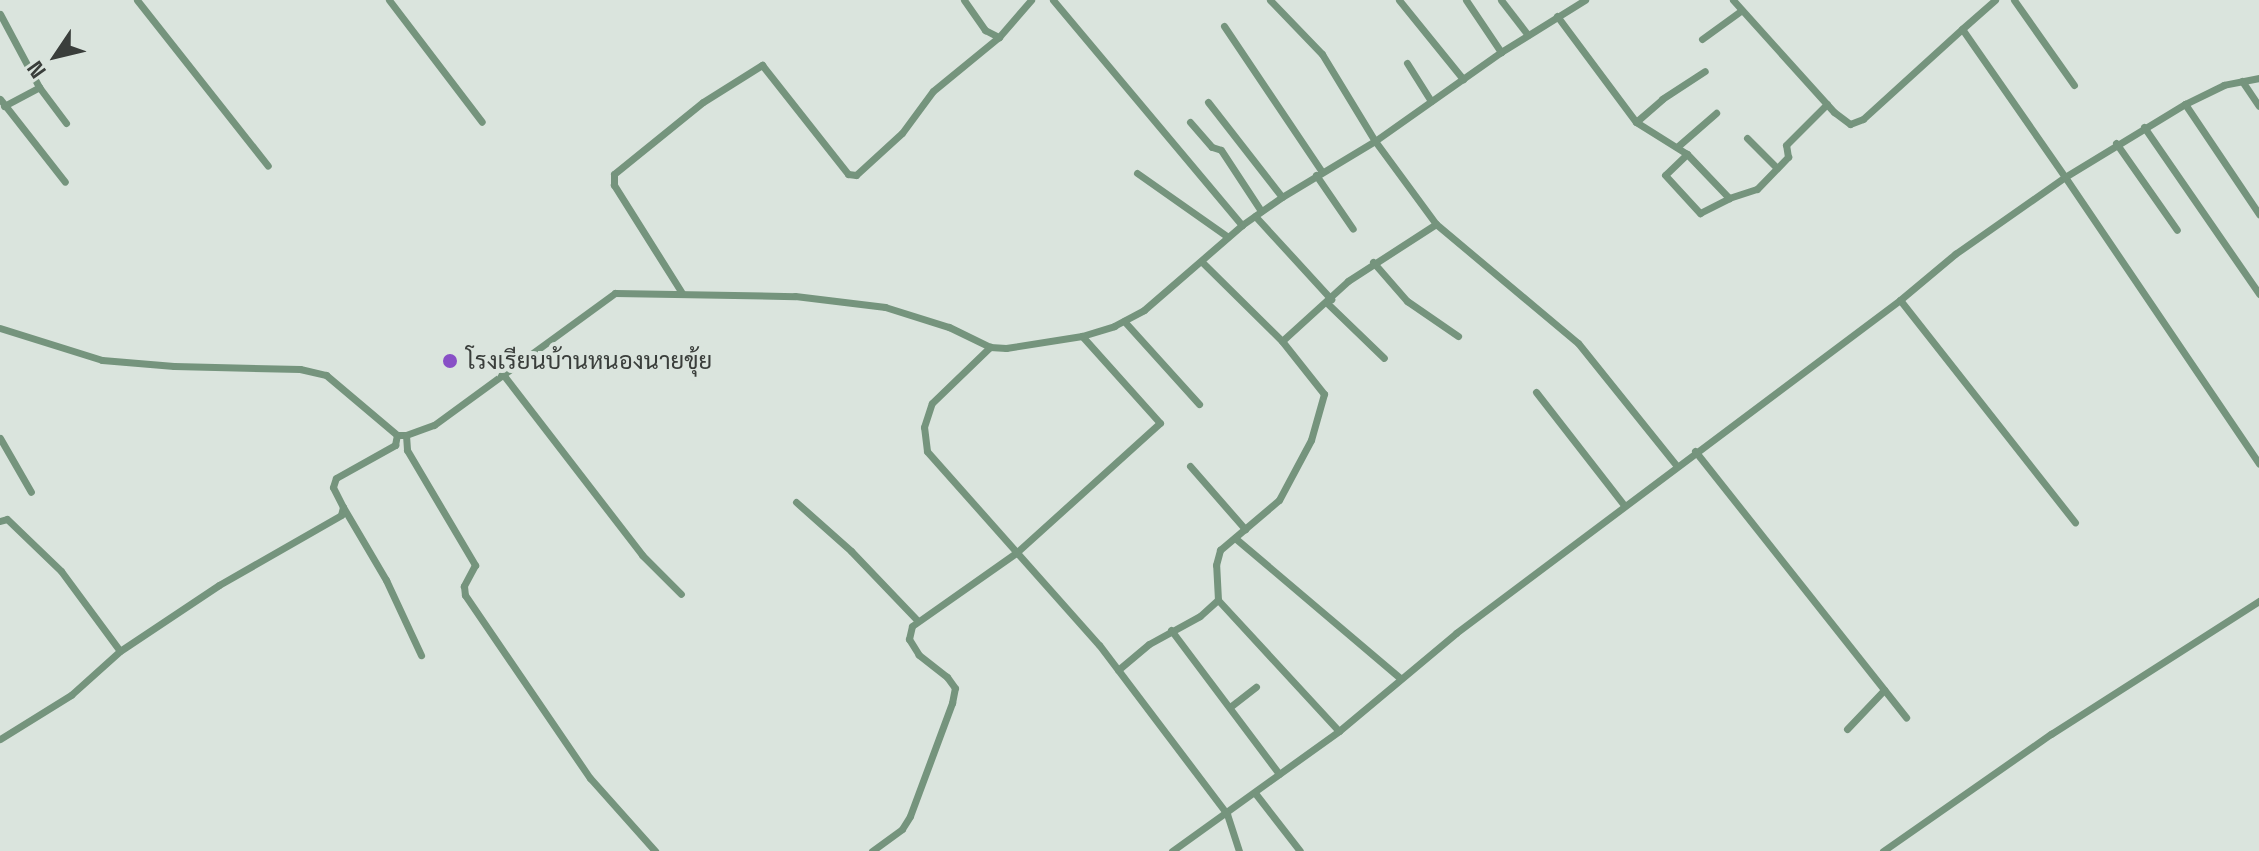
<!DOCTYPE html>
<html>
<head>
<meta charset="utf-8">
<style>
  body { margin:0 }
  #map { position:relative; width:2259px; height:851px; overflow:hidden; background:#dae4dd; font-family:"Space Grotesk",Sarabun,sans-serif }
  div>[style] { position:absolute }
  .minor>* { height:7px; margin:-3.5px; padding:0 3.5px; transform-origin:3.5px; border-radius:3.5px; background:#75947d }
  .dots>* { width:22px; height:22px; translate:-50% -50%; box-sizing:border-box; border:4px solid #dae4dd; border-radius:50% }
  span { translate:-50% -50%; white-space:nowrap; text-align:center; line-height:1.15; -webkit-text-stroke:8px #dae4dd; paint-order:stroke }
  .poi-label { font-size:24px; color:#3a3e3b }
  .left { translate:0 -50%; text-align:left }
  .north { position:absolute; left:16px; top:16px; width:80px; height:80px; -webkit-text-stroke:6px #dae4dd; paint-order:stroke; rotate:235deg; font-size:22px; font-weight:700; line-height:32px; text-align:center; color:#3a3e3b }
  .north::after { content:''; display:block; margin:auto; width:28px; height:36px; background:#3a3e3b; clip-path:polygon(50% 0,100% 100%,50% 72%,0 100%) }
</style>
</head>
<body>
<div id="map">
  <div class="minor">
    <div style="left:137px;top:0;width:211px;rotate:51.7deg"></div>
    <div style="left:389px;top:0;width:153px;rotate:52.7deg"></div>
    <div style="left:964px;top:0;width:37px;rotate:55deg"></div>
    <div style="left:985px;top:30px;width:16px;rotate:27deg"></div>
    <div style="left:999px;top:37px;width:49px;rotate:-49.1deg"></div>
    <div style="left:1053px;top:0;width:294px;rotate:50deg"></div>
    <div style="left:1270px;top:0;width:75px;rotate:46.1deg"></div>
    <div style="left:1322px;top:54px;width:102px;rotate:58.7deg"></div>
    <div style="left:1375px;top:141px;width:103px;rotate:53.7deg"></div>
    <div style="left:1436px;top:224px;width:105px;rotate:147.1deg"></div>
    <div style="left:1348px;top:281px;width:89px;rotate:137.7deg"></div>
    <div style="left:1399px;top:0;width:102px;rotate:51deg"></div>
    <div style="left:1466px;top:0;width:63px;rotate:56.1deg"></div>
    <div style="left:1501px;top:0;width:44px;rotate:52.4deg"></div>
    <div style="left:1733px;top:0;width:151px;rotate:48deg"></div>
    <div style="left:1834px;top:112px;width:20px;rotate:37deg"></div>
    <div style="left:1850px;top:124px;width:14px;rotate:-21deg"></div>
    <div style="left:1863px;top:119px;width:134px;rotate:-42.3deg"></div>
    <div style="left:2014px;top:0;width:104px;rotate:54.8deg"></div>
    <div style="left:0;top:14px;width:83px;rotate:61.9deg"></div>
    <div style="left:39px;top:87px;width:45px;rotate:53.1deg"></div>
    <div style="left:1557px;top:16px;width:132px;rotate:53.3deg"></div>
    <div style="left:1636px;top:122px;width:60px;rotate:32.1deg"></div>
    <div style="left:1687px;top:154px;width:61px;rotate:46.3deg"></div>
    <div style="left:1729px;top:198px;width:29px;rotate:-18deg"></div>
    <div style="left:1757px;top:189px;width:45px;rotate:-45.9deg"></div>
    <div style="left:1788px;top:157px;width:12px;rotate:-99deg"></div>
    <div style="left:1786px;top:145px;width:58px;rotate:-45deg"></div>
    <div style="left:1224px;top:26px;width:176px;rotate:56.1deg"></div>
    <div style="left:1702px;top:39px;width:49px;rotate:-35.9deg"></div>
    <div style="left:1407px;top:63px;width:45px;rotate:57.7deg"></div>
    <div style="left:2259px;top:78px;width:36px;rotate:169deg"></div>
    <div style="left:2224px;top:85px;width:43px;rotate:154deg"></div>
    <div style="left:2185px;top:104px;width:140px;rotate:148.7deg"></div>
    <div style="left:2065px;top:177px;width:346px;rotate:55.9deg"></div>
    <div style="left:2242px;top:81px;width:30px;rotate:56deg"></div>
    <div style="left:0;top:99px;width:105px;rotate:51.9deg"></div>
    <div style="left:1208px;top:102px;width:120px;rotate:52.1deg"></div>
    <div style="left:2185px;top:104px;width:133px;rotate:56.1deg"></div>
    <div style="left:4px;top:106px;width:40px;rotate:-28deg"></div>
    <div style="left:1190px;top:122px;width:33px;rotate:49deg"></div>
    <div style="left:1212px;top:147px;width:9px;rotate:18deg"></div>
    <div style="left:1221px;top:150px;width:73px;rotate:56.7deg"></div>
    <div style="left:1636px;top:122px;width:35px;rotate:-41deg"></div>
    <div style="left:1662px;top:99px;width:51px;rotate:-33.1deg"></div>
    <div style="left:2144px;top:127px;width:203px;rotate:55.4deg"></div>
    <div style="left:1747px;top:138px;width:42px;rotate:45deg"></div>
    <div style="left:2116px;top:143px;width:106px;rotate:55deg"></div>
    <div style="left:1677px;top:147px;width:52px;rotate:-41.1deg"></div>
    <div style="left:1687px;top:154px;width:30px;rotate:136deg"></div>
    <div style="left:1665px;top:175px;width:52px;rotate:47.4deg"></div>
    <div style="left:1700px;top:213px;width:33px;rotate:-27deg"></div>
    <div style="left:1137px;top:173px;width:111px;rotate:35.1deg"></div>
    <div style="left:1316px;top:175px;width:65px;rotate:55.6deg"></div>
    <div style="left:1255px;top:216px;width:113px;rotate:47.5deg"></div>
    <div style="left:1436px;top:224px;width:185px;rotate:40deg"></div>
    <div style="left:1578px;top:343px;width:156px;rotate:51.2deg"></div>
    <div style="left:1373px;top:262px;width:52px;rotate:48.9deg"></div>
    <div style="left:1407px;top:301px;width:62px;rotate:34.5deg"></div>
    <div style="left:682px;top:293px;width:128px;rotate:-122.2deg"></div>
    <div style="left:614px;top:185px;width:11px;rotate:-90deg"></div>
    <div style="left:614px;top:174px;width:114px;rotate:-39deg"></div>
    <div style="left:703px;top:102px;width:70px;rotate:-32.1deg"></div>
    <div style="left:762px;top:65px;width:139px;rotate:51.7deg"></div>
    <div style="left:848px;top:174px;width:8px;rotate:7deg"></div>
    <div style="left:856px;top:175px;width:62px;rotate:-42.4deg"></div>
    <div style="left:902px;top:133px;width:52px;rotate:-53.6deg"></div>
    <div style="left:933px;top:91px;width:85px;rotate:-39.3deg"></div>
    <div style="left:1900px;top:300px;width:283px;rotate:51.8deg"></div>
    <div style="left:1327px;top:303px;width:79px;rotate:44deg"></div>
    <div style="left:1124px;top:321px;width:112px;rotate:47.9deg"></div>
    <div style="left:0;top:328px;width:107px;rotate:17.4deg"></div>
    <div style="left:102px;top:360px;width:72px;rotate:4.8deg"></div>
    <div style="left:174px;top:366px;width:126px;rotate:1.4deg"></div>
    <div style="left:300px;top:369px;width:27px;rotate:13deg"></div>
    <div style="left:326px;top:375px;width:93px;rotate:40.2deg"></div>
    <div style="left:397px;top:435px;width:9px"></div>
    <div style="left:406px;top:435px;width:30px;rotate:-20deg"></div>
    <div style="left:434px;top:425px;width:224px;rotate:-36.1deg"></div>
    <div style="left:615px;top:293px;width:180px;rotate:1deg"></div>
    <div style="left:795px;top:296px;width:91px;rotate:7deg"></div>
    <div style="left:885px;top:307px;width:67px;rotate:17.4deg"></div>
    <div style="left:949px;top:327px;width:46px;rotate:26deg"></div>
    <div style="left:502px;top:373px;width:230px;rotate:52.4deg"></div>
    <div style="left:642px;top:555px;width:55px;rotate:45deg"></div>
    <div style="left:1536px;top:392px;width:143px;rotate:52.1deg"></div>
    <div style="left:406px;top:435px;width:15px;rotate:86deg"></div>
    <div style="left:407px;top:450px;width:134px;rotate:59.4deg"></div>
    <div style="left:475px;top:565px;width:24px;rotate:118deg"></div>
    <div style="left:464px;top:586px;width:9px;rotate:84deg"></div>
    <div style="left:465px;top:595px;width:222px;rotate:55.7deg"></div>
    <div style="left:590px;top:778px;width:98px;rotate:48.3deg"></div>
    <div style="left:0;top:438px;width:62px;rotate:60.1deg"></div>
    <div style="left:1695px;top:451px;width:340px;rotate:51.6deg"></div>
    <div style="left:1190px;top:466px;width:84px;rotate:48.9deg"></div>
    <div style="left:796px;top:502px;width:74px;rotate:41.7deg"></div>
    <div style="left:851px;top:551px;width:95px;rotate:46.3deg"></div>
    <div style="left:343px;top:507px;width:85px;rotate:59.5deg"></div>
    <div style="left:386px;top:580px;width:83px;rotate:65deg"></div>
    <div style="left:0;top:521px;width:7px;rotate:-16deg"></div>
    <div style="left:7px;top:519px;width:75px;rotate:43.9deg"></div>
    <div style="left:61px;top:571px;width:99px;rotate:53.6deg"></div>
    <div style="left:1235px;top:538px;width:216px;rotate:40.3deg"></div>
    <div style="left:1218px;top:600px;width:178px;rotate:47.3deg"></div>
    <div style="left:1171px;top:630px;width:180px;rotate:53.1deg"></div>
    <div style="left:1118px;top:670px;width:40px;rotate:-40deg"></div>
    <div style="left:1149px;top:644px;width:58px;rotate:-28.8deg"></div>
    <div style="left:1200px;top:616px;width:24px;rotate:-42deg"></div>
    <div style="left:1218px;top:600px;width:35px;rotate:-93deg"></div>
    <div style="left:1216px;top:565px;width:16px;rotate:-75deg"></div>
    <div style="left:1220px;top:550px;width:77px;rotate:-40.3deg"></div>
    <div style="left:1279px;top:500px;width:68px;rotate:-61.9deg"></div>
    <div style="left:1311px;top:440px;width:48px;rotate:-74.2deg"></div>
    <div style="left:1324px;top:394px;width:68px;rotate:-128.4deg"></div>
    <div style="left:1282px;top:341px;width:112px;rotate:-135.4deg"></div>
    <div style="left:1230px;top:707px;width:33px;rotate:-38deg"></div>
    <div style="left:1847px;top:729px;width:54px;rotate:-46.5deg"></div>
    <div style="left:0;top:739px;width:84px;rotate:-31.8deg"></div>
    <div style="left:71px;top:695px;width:66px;rotate:-41.9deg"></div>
    <div style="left:120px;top:651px;width:119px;rotate:-33.7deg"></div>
    <div style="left:219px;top:585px;width:141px;rotate:-29.8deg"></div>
    <div style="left:341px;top:515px;width:8px;rotate:-76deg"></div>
    <div style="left:343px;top:507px;width:22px;rotate:-117deg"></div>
    <div style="left:333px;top:487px;width:9px;rotate:-72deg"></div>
    <div style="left:336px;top:478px;width:68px;rotate:-29.2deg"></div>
    <div style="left:395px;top:445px;width:10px;rotate:-79deg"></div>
    <div style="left:1255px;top:793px;width:73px;rotate:52.2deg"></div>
    <div style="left:872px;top:851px;width:37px;rotate:-36deg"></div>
    <div style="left:902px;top:829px;width:15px;rotate:-58deg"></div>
    <div style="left:910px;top:816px;width:121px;rotate:-69.6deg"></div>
    <div style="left:952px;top:703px;width:15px;rotate:-79deg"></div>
    <div style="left:955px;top:688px;width:14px;rotate:-126deg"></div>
    <div style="left:947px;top:677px;width:36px;rotate:-142deg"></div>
    <div style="left:919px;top:655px;width:19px;rotate:-122deg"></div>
    <div style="left:909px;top:639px;width:13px;rotate:-77deg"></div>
    <div style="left:912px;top:626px;width:127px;rotate:-35.1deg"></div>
    <div style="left:1016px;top:553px;width:194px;rotate:-42.1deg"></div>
    <div style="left:1160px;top:423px;width:117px;rotate:-131.9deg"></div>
    <div style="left:1172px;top:851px;width:206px;rotate:-35.7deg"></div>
    <div style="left:1339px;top:731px;width:153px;rotate:-39.9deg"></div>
    <div style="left:1456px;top:633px;width:555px;rotate:-36.87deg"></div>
    <div style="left:1900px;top:300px;width:72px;rotate:-39.9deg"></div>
    <div style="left:1955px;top:254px;width:134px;rotate:-35deg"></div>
    <div style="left:2065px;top:177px;width:180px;rotate:-124.8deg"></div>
    <div style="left:1962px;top:29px;width:44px;rotate:-41.3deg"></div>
    <div style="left:1239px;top:851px;width:39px;rotate:-108deg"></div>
    <div style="left:1227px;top:814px;width:212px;rotate:-127.1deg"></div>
    <div style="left:1099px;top:645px;width:259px;rotate:-131.6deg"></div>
    <div style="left:927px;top:451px;width:24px;rotate:-97deg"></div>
    <div style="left:924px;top:427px;width:25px;rotate:-72deg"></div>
    <div style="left:932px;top:403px;width:81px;rotate:-44deg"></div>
    <div style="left:990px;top:347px;width:16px;rotate:4deg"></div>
    <div style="left:1006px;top:348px;width:77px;rotate:-9deg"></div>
    <div style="left:1082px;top:336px;width:34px;rotate:-17deg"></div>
    <div style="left:1114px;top:326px;width:34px;rotate:-28deg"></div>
    <div style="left:1144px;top:310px;width:130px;rotate:-40.9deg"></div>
    <div style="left:1242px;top:225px;width:49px;rotate:-35deg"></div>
    <div style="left:1282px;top:197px;width:109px;rotate:-31.1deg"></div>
    <div style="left:1375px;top:141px;width:154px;rotate:-35.2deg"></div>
    <div style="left:1501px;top:52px;width:99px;rotate:-31.8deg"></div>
    <div style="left:1883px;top:851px;width:205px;rotate:-34.9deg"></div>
    <div style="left:2051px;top:734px;width:247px;rotate:-32.6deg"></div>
  </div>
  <div class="dots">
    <div style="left:450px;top:361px;background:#884fc6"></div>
  </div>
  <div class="poi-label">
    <span class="left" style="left:466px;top:361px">โรงเรียนบ้านหนองนายขุ้ย</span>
  </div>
  <div class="north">N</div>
</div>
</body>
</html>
